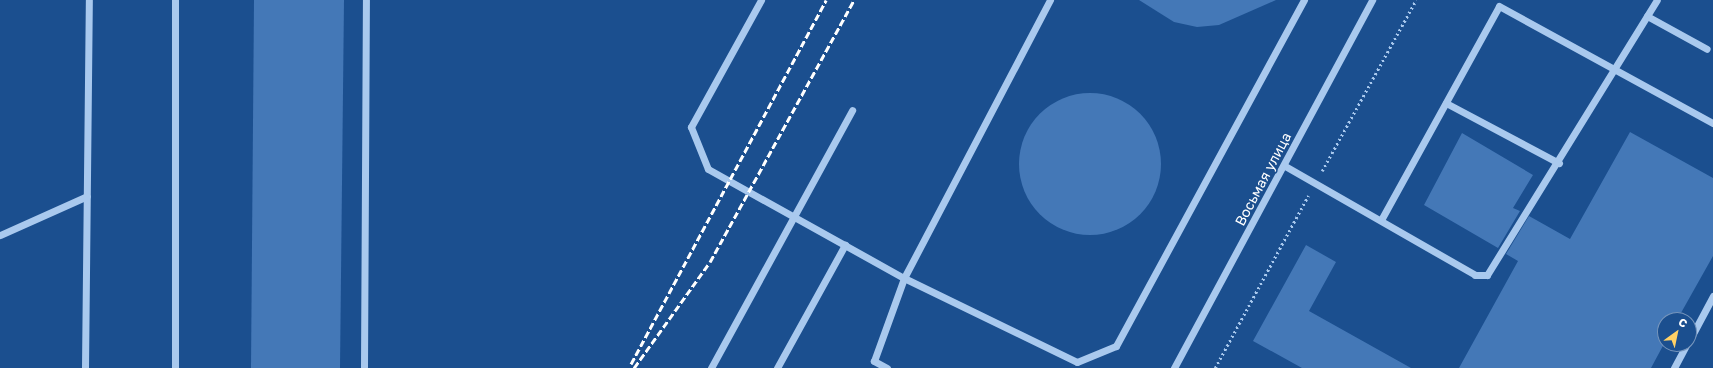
<!DOCTYPE html>
<html>
<head>
<meta charset="utf-8">
<style>
  body { margin:0 }
  #map { position:relative; width:1713px; height:368px; overflow:hidden; background:#1b4f8f; font-family:"Golos Text",sans-serif }
  div>[style] { position:absolute }
  .building>* { inset:0; background:#4478b7 }
  .round { border-radius:50% }
  .path>* { height:2.5px; margin-top:-1.25px; transform-origin:0; background:repeating-linear-gradient(90deg,#a9c9ee 0 2px,transparent 0 5px) }
  .minor>* { height:7px; margin:-3.5px; padding:0 3.5px; transform-origin:3.5px; border-radius:3.5px; background:#a9c9ee }
  .rail>* { height:3px; margin-top:-1.5px; transform-origin:0; background:repeating-linear-gradient(90deg,#fff 0 7px,transparent 0 10px) }
  span { translate:-50% -50%; white-space:nowrap; text-align:center; line-height:1.15; -webkit-text-stroke:3px #1b4f8f; paint-order:stroke }
  .street-label { font-size:14px; color:#fff }
  .north { position:absolute; left:1657px; top:312px; width:40px; height:40px; box-sizing:border-box; background:#1b4f8f; border:1px solid #7695bc; border-radius:50%; rotate:33deg; font-size:11px; font-weight:700; line-height:16px; text-align:center; color:#fff }
  .north::after { content:''; display:block; margin:auto; width:14px; height:18px; background:#ffd166; clip-path:polygon(50% 0,100% 100%,50% 72%,0 100%) }
</style>
</head>
<body>
<div id="map">
  <div class="building">
    <div style="clip-path:polygon(254px 0,344px 0,340px 368px,251px 368px)"></div>
    <div style="clip-path:polygon(1139px 0,1276px 0,1219px 25px,1197px 27px,1174px 22px)"></div>
    <div class="round" style="left:1019px;top:93px;width:142px;height:142px"></div>
    <div style="clip-path:polygon(1630px 132px,1713px 178px,1713px 256px,1677px 320px,1665px 320px,1665px 342px,1651px 368px,1459px 368px,1518px 261px,1506px 254px,1529px 216px,1570px 239px)"></div>
    <div style="clip-path:polygon(1462px 133px,1533px 175px,1513px 208px,1520px 211px,1498px 248px,1424px 205px)"></div>
    <div style="clip-path:polygon(1306px 245px,1336px 262px,1309px 311px,1411px 368px,1302px 368px,1253px 341px)"></div>
  </div>
  <div class="path">
    <div style="left:1322px;top:171px;width:195px;rotate:-61.2deg"></div>
    <div style="left:1215px;top:368px;width:196px;rotate:-61.6deg"></div>
  </div>
  <div class="minor">
    <div style="left:175px;top:0;width:368px;rotate:90deg"></div>
    <div style="left:761px;top:0;width:145px;rotate:118.9deg"></div>
    <div style="left:691px;top:127px;width:45px;rotate:68deg"></div>
    <div style="left:708px;top:169px;width:224px;rotate:29.1deg"></div>
    <div style="left:904px;top:278px;width:192px;rotate:25.9deg"></div>
    <div style="left:1077px;top:362px;width:42px;rotate:-22.3deg"></div>
    <div style="left:1116px;top:346px;width:394px;rotate:-61.5deg"></div>
    <div style="left:1647px;top:16px;width:68px;rotate:28.8deg"></div>
    <div style="left:1446px;top:103px;width:128px;rotate:28deg"></div>
    <div style="left:1285px;top:166px;width:219px;rotate:29.8deg"></div>
    <div style="left:1475px;top:275px;width:12px"></div>
    <div style="left:1487px;top:275px;width:323px;rotate:-58.3deg"></div>
    <div style="left:1381px;top:220px;width:244px;rotate:-61.1deg"></div>
    <div style="left:1499px;top:6px;width:244px;rotate:28.7deg"></div>
    <div style="left:0;top:235px;width:95px;rotate:-24.1deg"></div>
    <div style="left:1689px;top:341px;width:51px;rotate:-61.9deg"></div>
    <div style="left:85px;top:368px;width:368px;rotate:-89.4deg"></div>
    <div style="left:364px;top:368px;width:368px;rotate:-89.7deg"></div>
    <div style="left:711px;top:368px;width:294px;rotate:-61.3deg"></div>
    <div style="left:777px;top:368px;width:141px;rotate:-61.1deg"></div>
    <div style="left:887px;top:368px;width:15px;rotate:-152deg"></div>
    <div style="left:874px;top:361px;width:88px;rotate:-70.1deg"></div>
    <div style="left:904px;top:278px;width:314px;rotate:-62.3deg"></div>
    <div style="left:1174px;top:368px;width:418px;rotate:-61.7deg"></div>
    <div style="left:1674px;top:368px;width:27px;rotate:-62deg"></div>
  </div>
  <div class="rail">
    <div style="left:631px;top:364px;width:413px;rotate:-61.8deg"></div>
    <div style="left:634px;top:368px;width:130px;rotate:-54.4deg"></div>
    <div style="left:710px;top:262px;width:299px;rotate:-61.2deg"></div>
  </div>
  <div class="street-label">
    <span style="left:1263px;top:179px;rotate:-62deg">Восьмая улица</span>
  </div>
  <div class="north">С</div>
</div>
</body>
</html>
